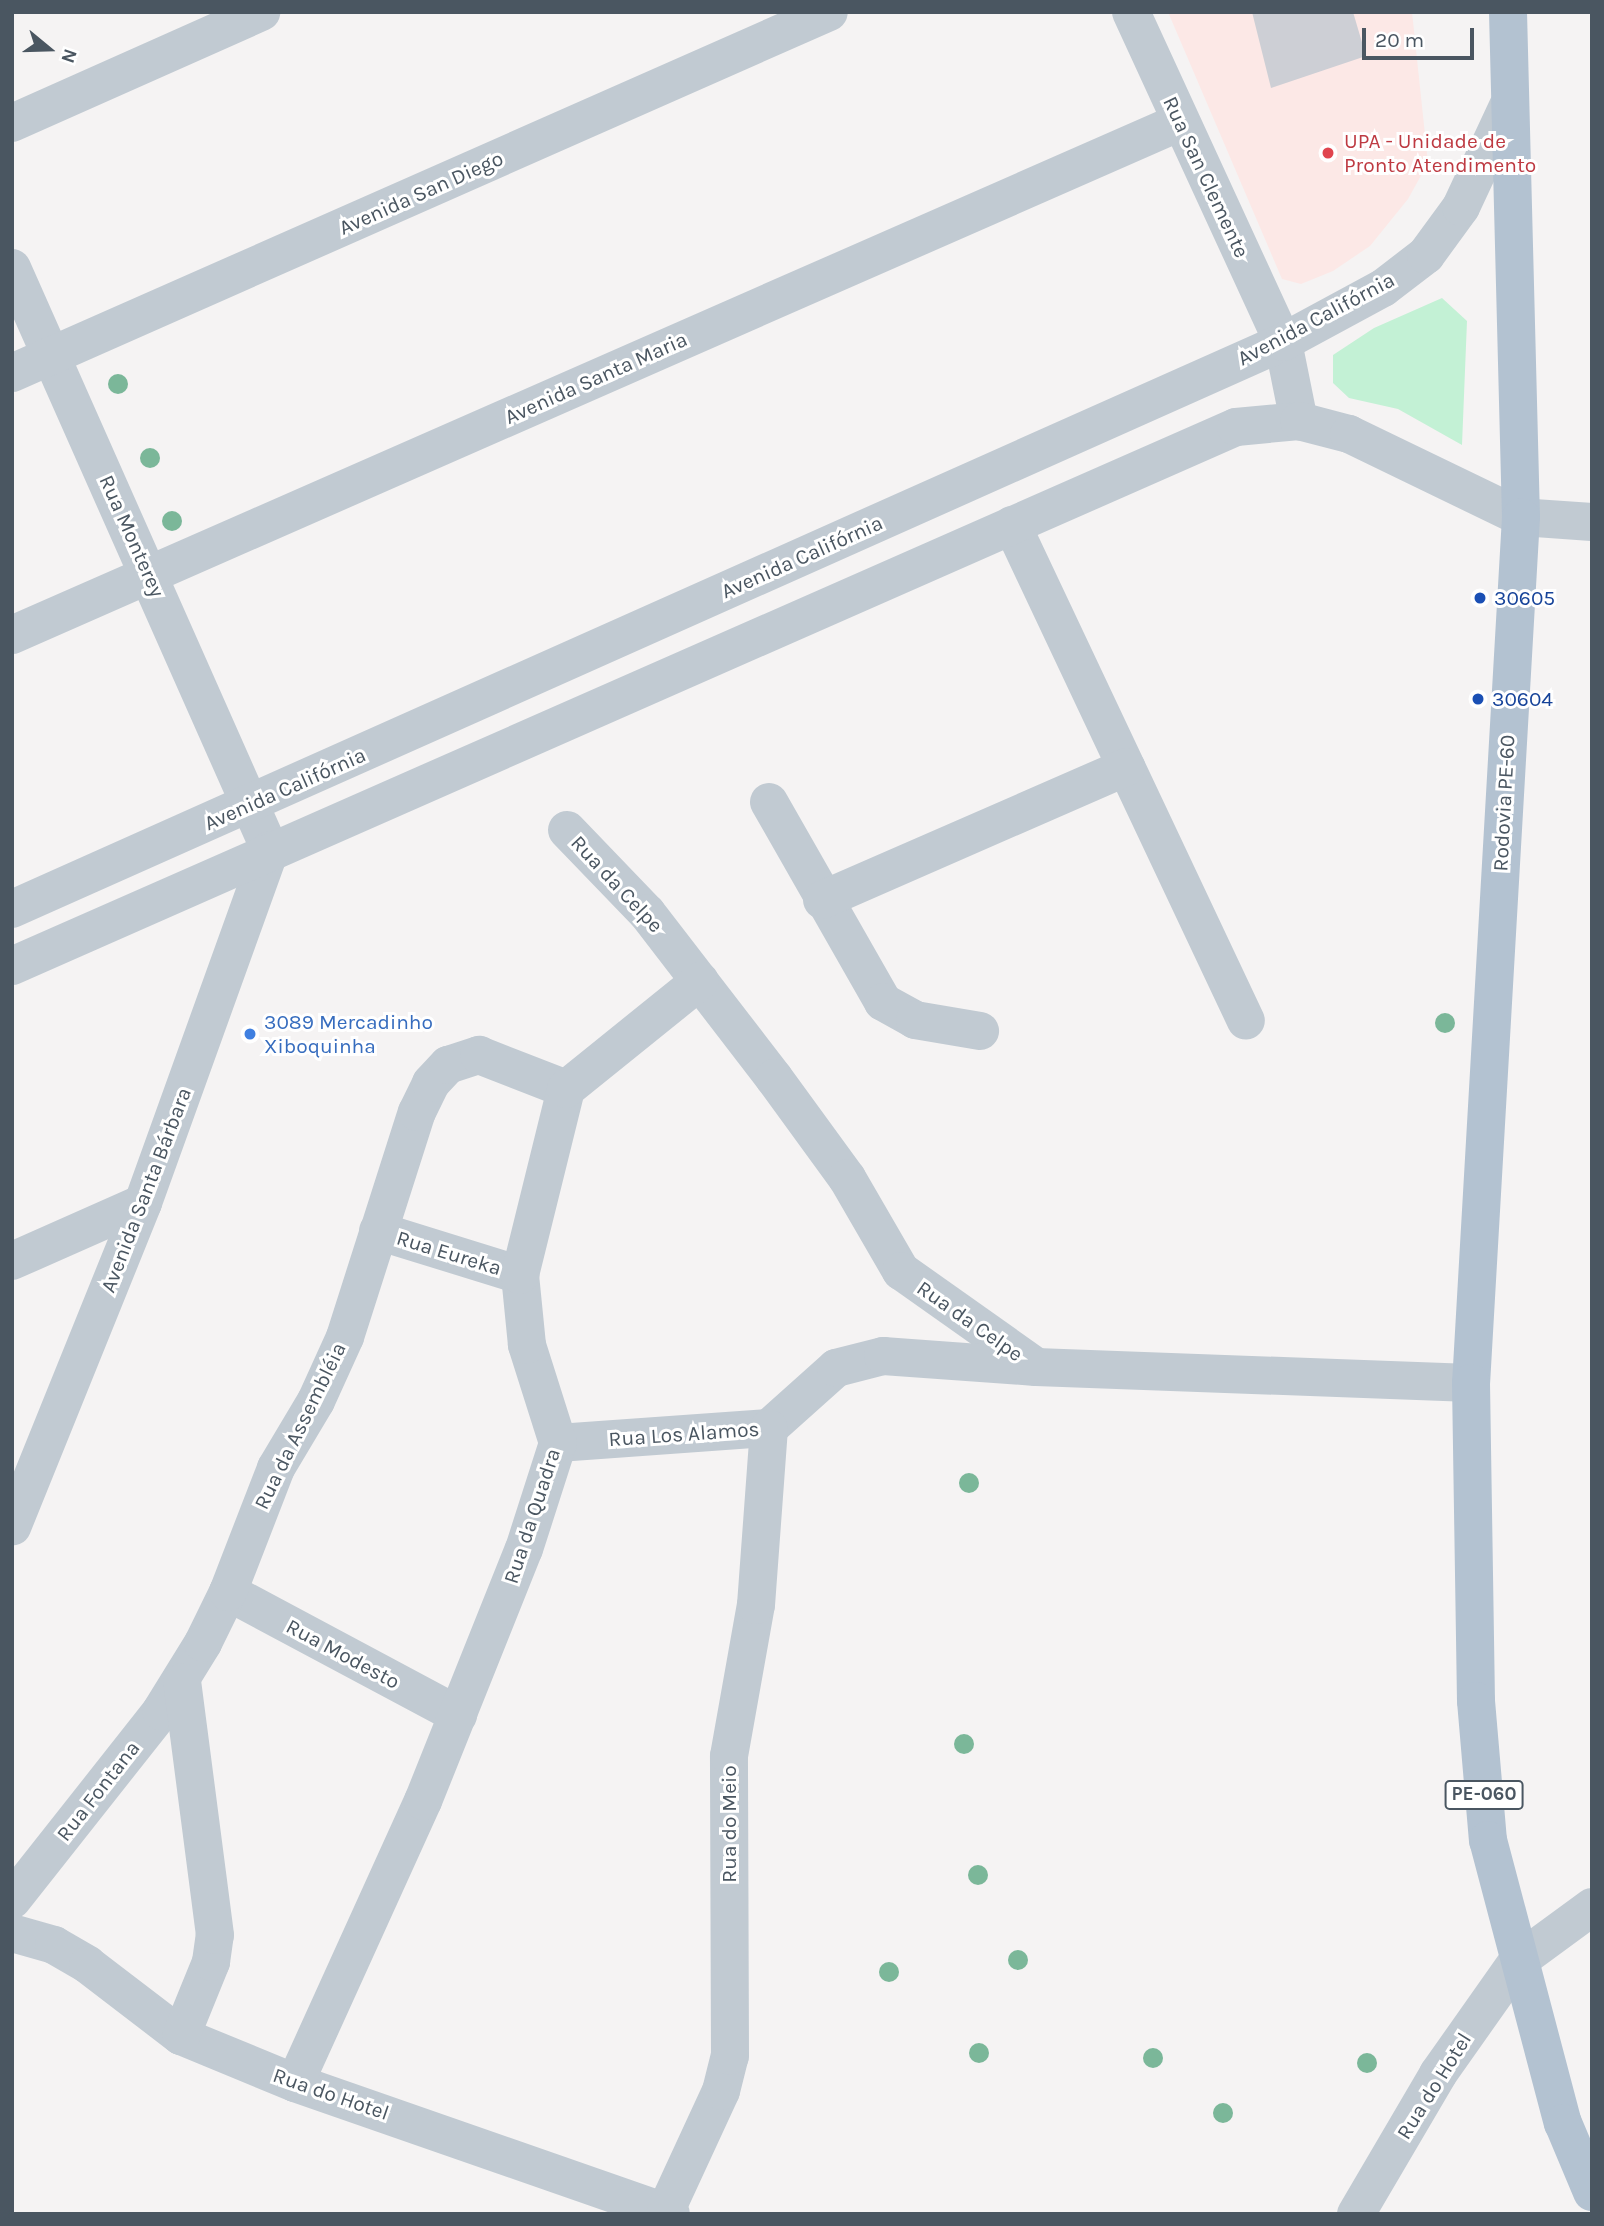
<!DOCTYPE html>
<html>
<head>
<meta charset="utf-8">
<style>
  body { margin:0 }
  #map { position:relative; width:1604px; height:2226px; overflow:hidden; background:#f5f3f3; font-family:Karla,sans-serif }
  div>[style] { position:absolute }
  .medical>* { inset:0; background:#fce8e6 }
  .green>* { inset:0; background:#c3f1d5 }
  .building>* { inset:0; background:#cdcfd5 }
  .minor>* { height:38px; margin:-19px; padding:0 19px; transform-origin:19px; border-radius:19px; background:#c1cad2 }
  .major>* { height:38px; margin:-19px; padding:0 19px; transform-origin:19px; border-radius:19px; background:#b3c2d1 }
  .trees>* { width:20px; height:20px; margin:-10px; border-radius:50%; background:#7bb799 }
  .dots>* { width:19px; height:19px; translate:-50% -50%; box-sizing:border-box; border:4px solid #fff; border-radius:50% }
  span { translate:-50% -50%; white-space:nowrap; text-align:center; line-height:1.15; -webkit-text-stroke:6px #fff; paint-order:stroke }
  .shield-label span { padding:2px 5px; background:#fff; border:2px solid; border-radius:5px; -webkit-text-stroke-width:0 }
  .shield-label { font-size:19px; color:#4a5661; font-weight:700 }
  .health-label { font-size:21px; color:#be3a42 }
  .left { translate:0 -50%; text-align:left }
  .street-label { font-size:21px; color:#4a5661 }
  .transit-label { font-size:21px; color:#164399 }
  .shop-label { font-size:21px; color:#366cbe }
  .frame { position:absolute; inset:0; border:14px solid #4a5661; pointer-events:none }
  .north { position:absolute; left:14px; top:14px; width:70px; height:70px; -webkit-text-stroke:5px #fff; paint-order:stroke; rotate:109deg; font-size:19px; font-weight:700; line-height:28px; text-align:center; color:#4a5661 }
  .north::after { content:''; display:block; margin:auto; width:24px; height:32px; background:#4a5661; clip-path:polygon(50% 0,100% 100%,50% 72%,0 100%) }
  .scale { position:absolute; left:1362px; top:28px; width:112px; height:32px; box-sizing:border-box; border:4px solid #4a5661; border-top:0; padding-left:9px; font-size:21px; line-height:24px; white-space:nowrap; color:#4a5661; -webkit-text-stroke:5px #fff; paint-order:stroke }
</style>
</head>
<body>
<div id="map">
  <div class="medical">
    <div style="clip-path:polygon(1168px 12px,1412px 12px,1428px 163px,1408px 199px,1370px 246px,1333px 271px,1301px 284px,1282px 279px)"></div>
  </div>
  <div class="green">
    <div style="clip-path:polygon(1442px 298px,1467px 321px,1462px 445px,1398px 409px,1349px 398px,1333px 383px,1333px 355px,1374px 328px)"></div>
  </div>
  <div class="building">
    <div style="clip-path:polygon(1252px 12px,1353px 12px,1366px 56px,1271px 88px)"></div>
  </div>
  <div class="minor">
    <div style="left:1131px;top:12px;width:363px;rotate:65.3deg"></div>
    <div style="left:1283px;top:342px;width:81px;rotate:78.6deg"></div>
    <div style="left:12px;top:123px;width:273px;rotate:-24deg"></div>
    <div style="left:12px;top:268px;width:637px;rotate:66.09deg"></div>
    <div style="left:270px;top:850px;width:375px;rotate:109.8deg"></div>
    <div style="left:143px;top:1203px;width:349px;rotate:112deg"></div>
    <div style="left:12px;top:373px;width:893px;rotate:-23.84deg"></div>
    <div style="left:1012px;top:525px;width:548px;rotate:64.74deg"></div>
    <div style="left:12px;top:635px;width:1276px;rotate:-23.71deg"></div>
    <div style="left:769px;top:802px;width:230px;rotate:60.3deg"></div>
    <div style="left:883px;top:1002px;width:37px;rotate:29deg"></div>
    <div style="left:915px;top:1020px;width:66px;rotate:9.6deg"></div>
    <div style="left:567px;top:830px;width:115px;rotate:46.1deg"></div>
    <div style="left:647px;top:913px;width:208px;rotate:52.4deg"></div>
    <div style="left:774px;top:1078px;width:124px;rotate:53.9deg"></div>
    <div style="left:847px;top:1178px;width:108px;rotate:59.9deg"></div>
    <div style="left:901px;top:1271px;width:163px;rotate:35.3deg"></div>
    <div style="left:822px;top:900px;width:332px;rotate:-23.6deg"></div>
    <div style="left:12px;top:909px;width:1392px;rotate:-24.04deg"></div>
    <div style="left:1283px;top:342px;width:114px;rotate:-28.4deg"></div>
    <div style="left:1383px;top:288px;width:54px;rotate:-37.5deg"></div>
    <div style="left:1426px;top:255px;width:59px;rotate:-53.9deg"></div>
    <div style="left:1461px;top:207px;width:111px;rotate:-65deg"></div>
    <div style="left:12px;top:966px;width:1337px;rotate:-23.77deg"></div>
    <div style="left:1236px;top:427px;width:63px;rotate:-5.4deg"></div>
    <div style="left:1299px;top:421px;width:52px;rotate:14.6deg"></div>
    <div style="left:1349px;top:434px;width:191px;rotate:25.8deg"></div>
    <div style="left:1521px;top:517px;width:71px;rotate:4deg"></div>
    <div style="left:378px;top:1231px;width:149px;rotate:17.2deg"></div>
    <div style="left:12px;top:1261px;width:143px;rotate:-23.9deg"></div>
    <div style="left:558px;top:1443px;width:212px;rotate:-4.1deg"></div>
    <div style="left:769px;top:1428px;width:90px;rotate:-41.8deg"></div>
    <div style="left:836px;top:1368px;width:49px;rotate:-14.3deg"></div>
    <div style="left:883px;top:1356px;width:153px;rotate:4.1deg"></div>
    <div style="left:1036px;top:1367px;width:435px;rotate:2.1deg"></div>
    <div style="left:228px;top:1592px;width:261px;rotate:28.1deg"></div>
    <div style="left:12px;top:1900px;width:241px;rotate:-51.7deg"></div>
    <div style="left:161px;top:1711px;width:80px;rotate:-58.3deg"></div>
    <div style="left:203px;top:1643px;width:57px;rotate:-63.9deg"></div>
    <div style="left:228px;top:1592px;width:133px;rotate:-68.8deg"></div>
    <div style="left:276px;top:1468px;width:78px;rotate:-59.2deg"></div>
    <div style="left:316px;top:1401px;width:70px;rotate:-65.6deg"></div>
    <div style="left:345px;top:1337px;width:236px;rotate:-72.3deg"></div>
    <div style="left:417px;top:1112px;width:32px;rotate:-64deg"></div>
    <div style="left:431px;top:1083px;width:25px;rotate:-47deg"></div>
    <div style="left:448px;top:1065px;width:33px;rotate:-18deg"></div>
    <div style="left:479px;top:1055px;width:93px;rotate:21.3deg"></div>
    <div style="left:12px;top:1933px;width:44px;rotate:15.9deg"></div>
    <div style="left:54px;top:1945px;width:39px;rotate:30deg"></div>
    <div style="left:88px;top:1965px;width:117px;rotate:37.4deg"></div>
    <div style="left:181px;top:2036px;width:123px;rotate:22.4deg"></div>
    <div style="left:295px;top:2083px;width:398px;rotate:19.2deg"></div>
    <div style="left:181px;top:2036px;width:80px;rotate:-67.9deg"></div>
    <div style="left:211px;top:1962px;width:27px;rotate:-82deg"></div>
    <div style="left:215px;top:1935px;width:255px;rotate:-97.4deg"></div>
    <div style="left:295px;top:2083px;width:310px;rotate:-65.6deg"></div>
    <div style="left:423px;top:1801px;width:271px;rotate:-68.2deg"></div>
    <div style="left:524px;top:1549px;width:111px;rotate:-72.2deg"></div>
    <div style="left:558px;top:1443px;width:103px;rotate:-107.6deg"></div>
    <div style="left:527px;top:1345px;width:70px;rotate:-95.7deg"></div>
    <div style="left:520px;top:1275px;width:192px;rotate:-76.1deg"></div>
    <div style="left:566px;top:1089px;width:172px;rotate:-38.9deg"></div>
    <div style="left:666px;top:2210px;width:131px;rotate:-65.2deg"></div>
    <div style="left:721px;top:2091px;width:36px;rotate:-76deg"></div>
    <div style="left:730px;top:2056px;width:300px;rotate:-90.2deg"></div>
    <div style="left:729px;top:1756px;width:153px;rotate:-79.9deg"></div>
    <div style="left:756px;top:1605px;width:177px;rotate:-85.8deg"></div>
    <div style="left:1356px;top:2214px;width:162px;rotate:-59.6deg"></div>
    <div style="left:1438px;top:2074px;width:137px;rotate:-54.8deg"></div>
    <div style="left:1517px;top:1962px;width:93px;rotate:-36.3deg"></div>
  </div>
  <div class="major">
    <div style="left:1508px;top:12px;width:505px;rotate:88.53deg"></div>
    <div style="left:1521px;top:517px;width:867px;rotate:93.3deg"></div>
    <div style="left:1471px;top:1383px;width:318px;rotate:89.1deg"></div>
    <div style="left:1476px;top:1701px;width:140px;rotate:85.1deg"></div>
    <div style="left:1488px;top:1840px;width:293px;rotate:75.2deg"></div>
    <div style="left:1563px;top:2123px;width:75px;rotate:67.2deg"></div>
  </div>
  <div class="trees">
    <div style="left:118px;top:384px"></div>
    <div style="left:150px;top:458px"></div>
    <div style="left:172px;top:521px"></div>
    <div style="left:1445px;top:1023px"></div>
    <div style="left:969px;top:1483px"></div>
    <div style="left:964px;top:1744px"></div>
    <div style="left:978px;top:1875px"></div>
    <div style="left:1018px;top:1960px"></div>
    <div style="left:889px;top:1972px"></div>
    <div style="left:979px;top:2053px"></div>
    <div style="left:1153px;top:2058px"></div>
    <div style="left:1367px;top:2063px"></div>
    <div style="left:1223px;top:2113px"></div>
  </div>
  <div class="dots">
    <div style="left:1328px;top:153px;background:#e0444e"></div>
    <div style="left:1480px;top:598px;background:#1a4fb4"></div>
    <div style="left:1478px;top:699px;background:#1a4fb4"></div>
    <div style="left:250px;top:1034px;background:#3f7fe0"></div>
  </div>
  <div class="shield-label">
    <span style="left:1484px;top:1795px">PE-060</span>
  </div>
  <div class="health-label">
    <span class="left" style="left:1344px;top:153px">UPA - Unidade de<br>Pronto Atendimento</span>
  </div>
  <div class="street-label">
    <span style="left:1206px;top:177px;rotate:65deg">Rua San Clemente</span>
    <span style="left:421px;top:193px;rotate:-24deg">Avenida San Diego</span>
    <span style="left:1316px;top:319px;rotate:-28deg">Avenida Califórnia</span>
    <span style="left:596px;top:378px;rotate:-24deg">Avenida Santa Maria</span>
    <span style="left:132px;top:536px;rotate:66deg">Rua Monterey</span>
    <span style="left:802px;top:557px;rotate:-24deg">Avenida Califórnia</span>
    <span style="left:285px;top:789px;rotate:-24deg">Avenida Califórnia</span>
    <span style="left:1504px;top:803px;rotate:-87deg">Rodovia PE-60</span>
    <span style="left:617px;top:884px;rotate:47deg">Rua da Celpe</span>
    <span style="left:146px;top:1190px;rotate:-69deg">Avenida Santa Bárbara</span>
    <span style="left:449px;top:1253px;rotate:17deg">Rua Eureka</span>
    <span style="left:970px;top:1321px;rotate:35deg">Rua da Celpe</span>
    <span style="left:300px;top:1426px;rotate:-64deg">Rua da Assembléia</span>
    <span style="left:684px;top:1434px;rotate:-4deg">Rua Los Alamos</span>
    <span style="left:532px;top:1516px;rotate:-72deg">Rua da Quadra</span>
    <span style="left:343px;top:1654px;rotate:28deg">Rua Modesto</span>
    <span style="left:98px;top:1791px;rotate:-52deg">Rua Fontana</span>
    <span style="left:729px;top:1824px;rotate:-90deg">Rua do Meio</span>
    <span style="left:1434px;top:2086px;rotate:-58deg">Rua do Hotel</span>
    <span style="left:331px;top:2094px;rotate:19deg">Rua do Hotel</span>
  </div>
  <div class="transit-label">
    <span class="left" style="left:1494px;top:598px">30605</span>
    <span class="left" style="left:1492px;top:699px">30604</span>
  </div>
  <div class="shop-label">
    <span class="left" style="left:264px;top:1034px">3089 Mercadinho<br>Xiboquinha</span>
  </div>
  <div class="frame"></div>
  <div class="north">N</div>
  <div class="scale">20 m</div>
</div>
</body>
</html>
